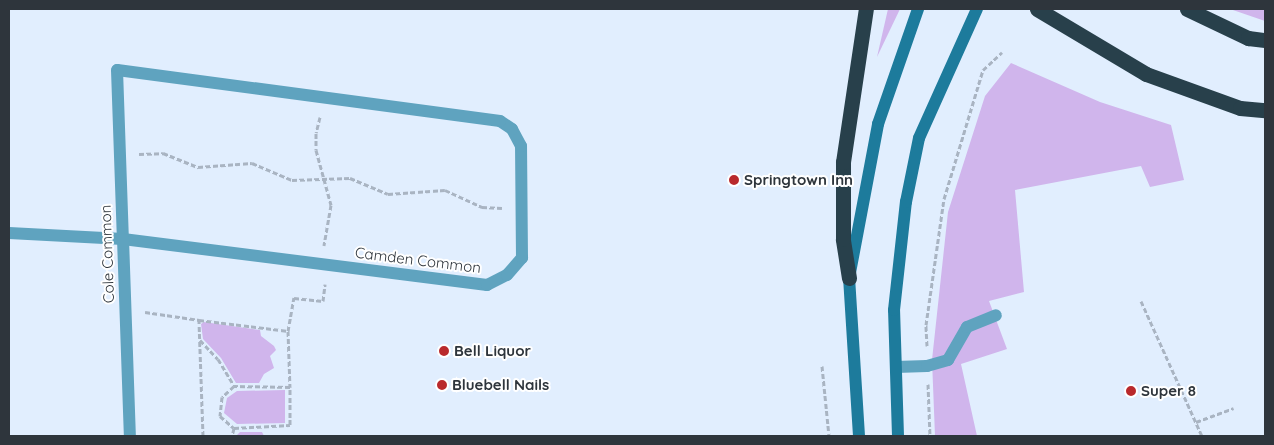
<!DOCTYPE html>
<html>
<head>
<meta charset="utf-8">
<style>
  body { margin:0 }
  #map { position:relative; width:1274px; height:445px; overflow:hidden; background:#e1eefe; font-family:Quicksand,sans-serif }
  div>[style] { position:absolute }
  .green>* { inset:0; background:#d0b5ec }
  .path>* { height:3px; margin-top:-1.5px; transform-origin:0; background:repeating-linear-gradient(90deg,#a9b4c2 0 5px,transparent 0 7.5px) }
  .lane>* { height:12px; margin:-6px; padding:0 6px; transform-origin:6px; border-radius:6px; background:#5fa3bf }
  .street>* { height:12px; margin:-6px; padding:0 6px; transform-origin:6px; border-radius:6px; background:#5fa3bf }
  .secondary>* { height:12px; margin:-6px; padding:0 6px; transform-origin:6px; border-radius:6px; background:#1d7b9c }
  .highway>* { height:15px; margin:-7.5px; padding:0 7.5px; transform-origin:7.5px; border-radius:7.5px; background:#28404b }
  .dots>* { width:14px; height:14px; translate:-50% -50%; box-sizing:border-box; border:2px solid #fff; border-radius:50% }
  span { translate:-50% -50%; white-space:nowrap; text-align:center; line-height:1.15; -webkit-text-stroke:4px #fff; paint-order:stroke }
  .poi-label { font-size:15px; color:#2e353c; font-weight:700 }
  .left { translate:0 -50%; text-align:left }
  .street-label { font-size:15px; color:#2e353c }
  .frame { position:absolute; inset:0; border:10px solid #2e353c; pointer-events:none }
</style>
</head>
<body>
<div id="map">
  <div class="green">
    <div style="clip-path:polygon(888px 9px,900px 9px,877px 57px)"></div>
    <div style="clip-path:polygon(1230px 9px,1265px 9px,1265px 21px)"></div>
    <div style="clip-path:polygon(1011px 63px,1100px 102px,1171px 125px,1184px 180px,1150px 187px,1141px 166px,1015px 190px,1024px 292px,989px 301px,1007px 349px,961px 364px,977px 436px,935px 436px,932px 360px,948px 212px,985px 96px)"></div>
    <div style="clip-path:polygon(204px 322px,260px 330px,261px 336px,274px 346px,276px 350px,270px 356px,274px 368px,264px 374px,259px 383px,236px 383px,221px 358px,203px 339px,201px 324px)"></div>
    <div style="clip-path:polygon(285px 390px,285px 423px,237px 424px,224px 413px,227px 398px,237px 391px)"></div>
    <div style="clip-path:polygon(240px 432px,262px 432px,264px 436px,236px 436px)"></div>
  </div>
  <div class="path">
    <div style="left:320px;top:117px;width:16px;rotate:104deg"></div>
    <div style="left:316px;top:133px;width:17px;rotate:90deg"></div>
    <div style="left:316px;top:150px;width:57px;rotate:74.7deg"></div>
    <div style="left:331px;top:205px;width:41px;rotate:99.9deg"></div>
    <div style="left:139px;top:154px;width:24px;rotate:-2deg"></div>
    <div style="left:163px;top:153px;width:38px;rotate:22deg"></div>
    <div style="left:198px;top:167px;width:54px;rotate:-4.2deg"></div>
    <div style="left:252px;top:163px;width:43px;rotate:23deg"></div>
    <div style="left:292px;top:180px;width:58px;rotate:-2deg"></div>
    <div style="left:350px;top:178px;width:41px;rotate:22.8deg"></div>
    <div style="left:388px;top:194px;width:57px;rotate:-4deg"></div>
    <div style="left:445px;top:190px;width:41px;rotate:24.7deg"></div>
    <div style="left:482px;top:207px;width:20px;rotate:3deg"></div>
    <div style="left:1141px;top:301px;width:148px;rotate:65.7deg"></div>
    <div style="left:145px;top:312px;width:55px;rotate:8.4deg"></div>
    <div style="left:288px;top:331px;width:34px;rotate:-80deg"></div>
    <div style="left:294px;top:298px;width:29px;rotate:6deg"></div>
    <div style="left:323px;top:301px;width:17px;rotate:-83deg"></div>
    <div style="left:200px;top:340px;width:26px;rotate:47deg"></div>
    <div style="left:218px;top:359px;width:31px;rotate:59deg"></div>
    <div style="left:927px;top:346px;width:21px;rotate:-93deg"></div>
    <div style="left:926px;top:325px;width:127px;rotate:-81.9deg"></div>
    <div style="left:944px;top:199px;width:135px;rotate:-73.2deg"></div>
    <div style="left:983px;top:70px;width:26px;rotate:-43deg"></div>
    <div style="left:822px;top:366px;width:70px;rotate:84.3deg"></div>
    <div style="left:928px;top:384px;width:52px;rotate:87.8deg"></div>
    <div style="left:1196px;top:422px;width:40px;rotate:-20.2deg"></div>
    <div style="left:234px;top:428px;width:56px;rotate:-3.1deg"></div>
    <div style="left:290px;top:425px;width:38px;rotate:-90deg"></div>
    <div style="left:203px;top:436px;width:116px;rotate:-92deg"></div>
    <div style="left:199px;top:320px;width:90px;rotate:7deg"></div>
    <div style="left:288px;top:331px;width:56px;rotate:88deg"></div>
    <div style="left:290px;top:387px;width:56px;rotate:-179deg"></div>
    <div style="left:234px;top:386px;width:16px;rotate:137deg"></div>
    <div style="left:222px;top:397px;width:19px;rotate:96deg"></div>
    <div style="left:220px;top:416px;width:18px;rotate:41deg"></div>
    <div style="left:234px;top:428px;width:8px;rotate:104deg"></div>
  </div>
  <div class="lane">
    <div style="left:896px;top:367px;width:31px;rotate:-2deg"></div>
    <div style="left:927px;top:366px;width:22px;rotate:-16deg"></div>
    <div style="left:948px;top:360px;width:38px;rotate:-60deg"></div>
    <div style="left:967px;top:327px;width:31px;rotate:-22deg"></div>
  </div>
  <div class="street">
    <div style="left:9px;top:233px;width:114px;rotate:3deg"></div>
    <div style="left:123px;top:239px;width:367px;rotate:7.2deg"></div>
    <div style="left:487px;top:285px;width:22px;rotate:-27deg"></div>
    <div style="left:507px;top:275px;width:23px;rotate:-49deg"></div>
    <div style="left:522px;top:258px;width:112px;rotate:-90.5deg"></div>
    <div style="left:521px;top:146px;width:19px;rotate:-118deg"></div>
    <div style="left:512px;top:129px;width:14px;rotate:-146deg"></div>
    <div style="left:500px;top:121px;width:386px;rotate:-172.4deg"></div>
    <div style="left:117px;top:70px;width:169px;rotate:88deg"></div>
    <div style="left:123px;top:239px;width:197px;rotate:88deg"></div>
  </div>
  <div class="secondary">
    <div style="left:859px;top:436px;width:158px;rotate:-93.6deg"></div>
    <div style="left:849px;top:278px;width:157px;rotate:-79.3deg"></div>
    <div style="left:878px;top:124px;width:122px;rotate:-70.8deg"></div>
    <div style="left:898px;top:436px;width:126px;rotate:-91.8deg"></div>
    <div style="left:894px;top:310px;width:109px;rotate:-83.7deg"></div>
    <div style="left:906px;top:202px;width:65px;rotate:-78.5deg"></div>
    <div style="left:919px;top:138px;width:141px;rotate:-65.8deg"></div>
  </div>
  <div class="highway">
    <div style="left:1037px;top:9px;width:127px;rotate:30.8deg"></div>
    <div style="left:1146px;top:74px;width:100px;rotate:19.9deg"></div>
    <div style="left:1240px;top:108px;width:25px;rotate:5deg"></div>
    <div style="left:1187px;top:9px;width:68px;rotate:25.4deg"></div>
    <div style="left:1248px;top:38px;width:17px;rotate:7deg"></div>
    <div style="left:849px;top:278px;width:39px;rotate:-99deg"></div>
    <div style="left:843px;top:239px;width:77px;rotate:-90deg"></div>
    <div style="left:843px;top:162px;width:155px;rotate:-81.5deg"></div>
  </div>
  <div class="dots">
    <div style="left:734px;top:180px;background:#b9292c"></div>
    <div style="left:444px;top:351px;background:#b9292c"></div>
    <div style="left:442px;top:385px;background:#b9292c"></div>
    <div style="left:1131px;top:391px;background:#b9292c"></div>
  </div>
  <div class="poi-label">
    <span class="left" style="left:744px;top:180px">Springtown Inn</span>
    <span class="left" style="left:454px;top:351px">Bell Liquor</span>
    <span class="left" style="left:452px;top:385px">Bluebell Nails</span>
    <span class="left" style="left:1141px;top:391px">Super 8</span>
  </div>
  <div class="street-label">
    <span style="left:107px;top:254px;rotate:-92deg">Cole Common</span>
    <span style="left:418px;top:260px;rotate:7deg">Camden Common</span>
  </div>
  <div class="frame"></div>
</div>
</body>
</html>
